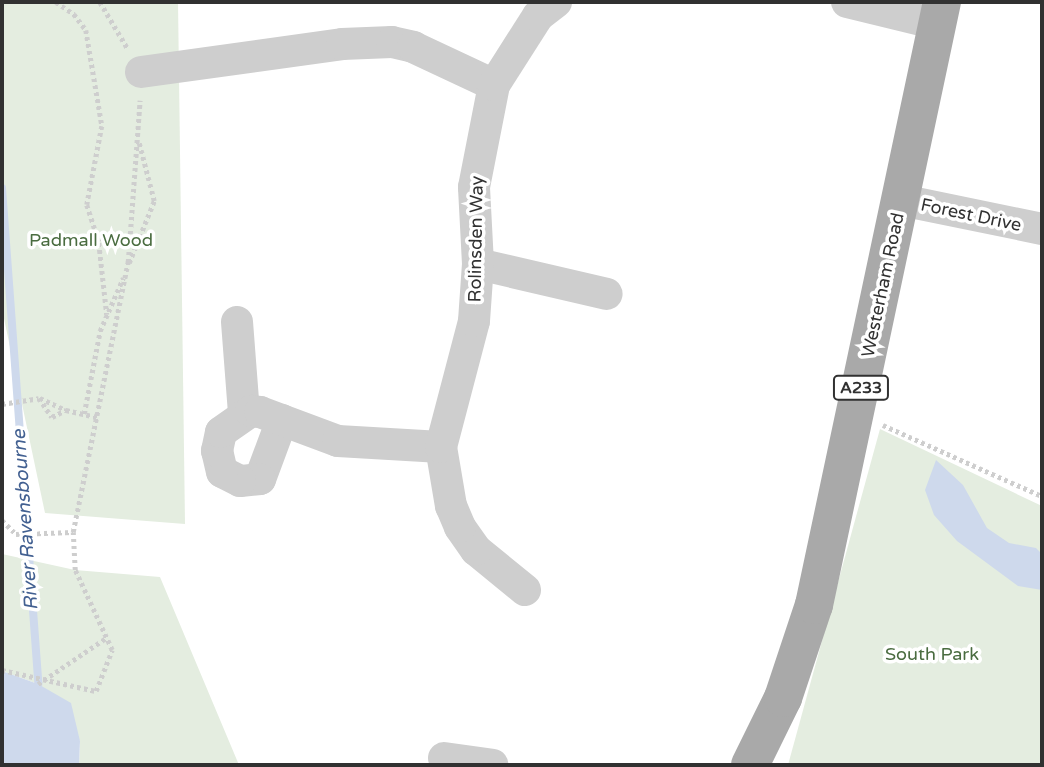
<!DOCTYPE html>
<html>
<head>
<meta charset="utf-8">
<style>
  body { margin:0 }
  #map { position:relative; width:1044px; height:767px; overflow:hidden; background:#fff; font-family:"Varela Round",sans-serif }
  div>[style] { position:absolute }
  .green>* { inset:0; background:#e4ede0 }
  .water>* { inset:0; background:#ced9ec }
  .stream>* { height:8px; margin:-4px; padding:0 4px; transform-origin:4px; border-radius:4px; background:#ced9ec }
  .path>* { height:4.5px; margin-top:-2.25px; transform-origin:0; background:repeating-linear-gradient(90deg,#cecece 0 3.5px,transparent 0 7px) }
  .minor>* { height:32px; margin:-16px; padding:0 16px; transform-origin:16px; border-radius:16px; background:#cecece }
  .major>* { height:38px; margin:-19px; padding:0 19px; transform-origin:19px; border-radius:19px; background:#a9a9a9 }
  .path-bridge>* { height:4.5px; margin-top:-2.25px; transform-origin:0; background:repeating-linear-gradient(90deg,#cecece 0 3.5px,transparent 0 7px) }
  span { translate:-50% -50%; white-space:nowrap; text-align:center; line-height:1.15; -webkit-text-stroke:7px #fff; paint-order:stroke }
  .shield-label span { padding:2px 5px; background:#fff; border:2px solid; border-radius:5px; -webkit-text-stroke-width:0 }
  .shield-label { font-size:16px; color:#313131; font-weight:700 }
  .street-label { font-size:18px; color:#313131 }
  .park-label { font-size:18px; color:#4a6c40 }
  .water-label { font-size:19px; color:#426091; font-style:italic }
  .frame { position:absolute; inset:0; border:4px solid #313131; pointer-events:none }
</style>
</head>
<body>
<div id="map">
  <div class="green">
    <div style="clip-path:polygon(2px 2px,178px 2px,185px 524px,45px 513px,2px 309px)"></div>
    <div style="clip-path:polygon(880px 429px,1042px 506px,1042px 765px,788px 765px)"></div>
    <div style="clip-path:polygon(2px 554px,75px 570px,160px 577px,239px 765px,79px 765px,80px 741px,38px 684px,2px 671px)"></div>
  </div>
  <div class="water">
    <div style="clip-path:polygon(936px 460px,963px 485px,987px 528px,1009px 543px,1036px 548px,1042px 554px,1042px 590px,1018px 586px,957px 541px,934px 515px,925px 490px)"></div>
    <div style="clip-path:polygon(2px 671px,38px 684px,71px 703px,80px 741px,79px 765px,2px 765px)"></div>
  </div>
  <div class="stream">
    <div style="left:2px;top:188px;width:497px;rotate:85.8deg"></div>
  </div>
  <div class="path">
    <div style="left:56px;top:2px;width:22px;rotate:34deg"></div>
    <div style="left:74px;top:14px;width:20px;rotate:53deg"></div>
    <div style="left:86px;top:30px;width:97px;rotate:80.5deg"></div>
    <div style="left:102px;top:126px;width:80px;rotate:100.8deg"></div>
    <div style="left:87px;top:205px;width:40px;rotate:72deg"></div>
    <div style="left:99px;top:243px;width:72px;rotate:83.7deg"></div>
    <div style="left:100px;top:2px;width:55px;rotate:59.2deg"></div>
    <div style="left:129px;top:263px;width:67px;rotate:-68deg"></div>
    <div style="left:154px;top:201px;width:60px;rotate:-104.5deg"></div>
    <div style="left:40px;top:398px;width:29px;rotate:25deg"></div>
    <div style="left:2px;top:404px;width:37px;rotate:-9deg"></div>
    <div style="left:39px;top:398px;width:23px;rotate:56deg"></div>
    <div style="left:52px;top:417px;width:16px;rotate:-27deg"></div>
    <div style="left:66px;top:410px;width:32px;rotate:13deg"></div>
    <div style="left:84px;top:414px;width:85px;rotate:-79.1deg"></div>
    <div style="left:100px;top:331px;width:58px;rotate:-66.5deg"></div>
    <div style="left:883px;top:425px;width:174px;rotate:24.1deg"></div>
    <div style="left:2px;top:520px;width:20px;rotate:45deg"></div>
    <div style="left:16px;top:534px;width:57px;rotate:-2deg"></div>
    <div style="left:38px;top:684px;width:82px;rotate:-34.1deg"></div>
    <div style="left:96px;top:691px;width:44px;rotate:-68.7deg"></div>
    <div style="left:112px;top:650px;width:88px;rotate:-114.8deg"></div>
    <div style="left:75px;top:570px;width:38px;rotate:-93deg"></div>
    <div style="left:73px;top:532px;width:276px;rotate:-78.5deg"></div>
    <div style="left:128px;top:262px;width:162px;rotate:-85.8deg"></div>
  </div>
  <div class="minor">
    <div style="left:847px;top:2px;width:93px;rotate:13.7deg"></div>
    <div style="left:141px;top:72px;width:203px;rotate:-7.9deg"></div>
    <div style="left:342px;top:44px;width:50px;rotate:-2.3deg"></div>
    <div style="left:392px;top:42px;width:22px;rotate:13deg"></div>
    <div style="left:413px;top:47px;width:89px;rotate:25.1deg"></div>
    <div style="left:901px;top:200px;width:144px;rotate:11.6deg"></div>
    <div style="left:478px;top:264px;width:132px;rotate:13.1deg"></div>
    <div style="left:237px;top:322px;width:90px;rotate:85.6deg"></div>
    <div style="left:282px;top:420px;width:63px;rotate:110.4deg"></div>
    <div style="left:260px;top:479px;width:20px;rotate:174deg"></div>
    <div style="left:240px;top:481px;width:20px;rotate:-153deg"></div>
    <div style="left:222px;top:472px;width:22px;rotate:-103deg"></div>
    <div style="left:217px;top:451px;width:19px;rotate:-78deg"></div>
    <div style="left:221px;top:432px;width:37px;rotate:-35deg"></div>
    <div style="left:251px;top:411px;width:9px;rotate:6deg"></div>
    <div style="left:260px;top:412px;width:83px;rotate:20.4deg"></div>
    <div style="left:338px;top:441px;width:103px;rotate:3.3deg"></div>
    <div style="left:525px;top:590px;width:63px;rotate:-140.8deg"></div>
    <div style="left:476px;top:550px;width:28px;rotate:-125deg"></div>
    <div style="left:460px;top:527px;width:23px;rotate:-113deg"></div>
    <div style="left:451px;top:506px;width:60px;rotate:-99.6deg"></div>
    <div style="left:441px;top:447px;width:130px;rotate:-75.3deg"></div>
    <div style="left:474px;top:321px;width:57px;rotate:-86deg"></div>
    <div style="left:478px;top:264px;width:77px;rotate:-93deg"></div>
    <div style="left:474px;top:187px;width:104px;rotate:-78.9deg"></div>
    <div style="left:494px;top:85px;width:82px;rotate:-57.5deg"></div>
    <div style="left:538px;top:16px;width:23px;rotate:-38deg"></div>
    <div style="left:444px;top:758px;width:49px;rotate:8.1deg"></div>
  </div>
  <div class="major">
    <div style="left:750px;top:765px;width:75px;rotate:-63.8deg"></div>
    <div style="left:783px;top:698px;width:98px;rotate:-71.6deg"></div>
    <div style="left:814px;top:605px;width:616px;rotate:-78.02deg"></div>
  </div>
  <div class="path-bridge">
    <div style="left:2px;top:670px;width:96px;rotate:12.6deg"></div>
  </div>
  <div class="shield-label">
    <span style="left:861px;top:388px">A233</span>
  </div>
  <div class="street-label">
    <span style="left:971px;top:215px;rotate:12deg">Forest Drive</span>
    <span style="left:476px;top:239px;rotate:-89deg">Rolinsden Way</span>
    <span style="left:883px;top:285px;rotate:-78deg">Westerham Road</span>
  </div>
  <div class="park-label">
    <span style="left:91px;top:240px">Padmall Wood</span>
    <span style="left:932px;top:654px">South Park</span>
  </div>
  <div class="water-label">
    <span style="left:26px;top:520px;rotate:-94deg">River Ravensbourne</span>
  </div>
  <div class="frame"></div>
</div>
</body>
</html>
